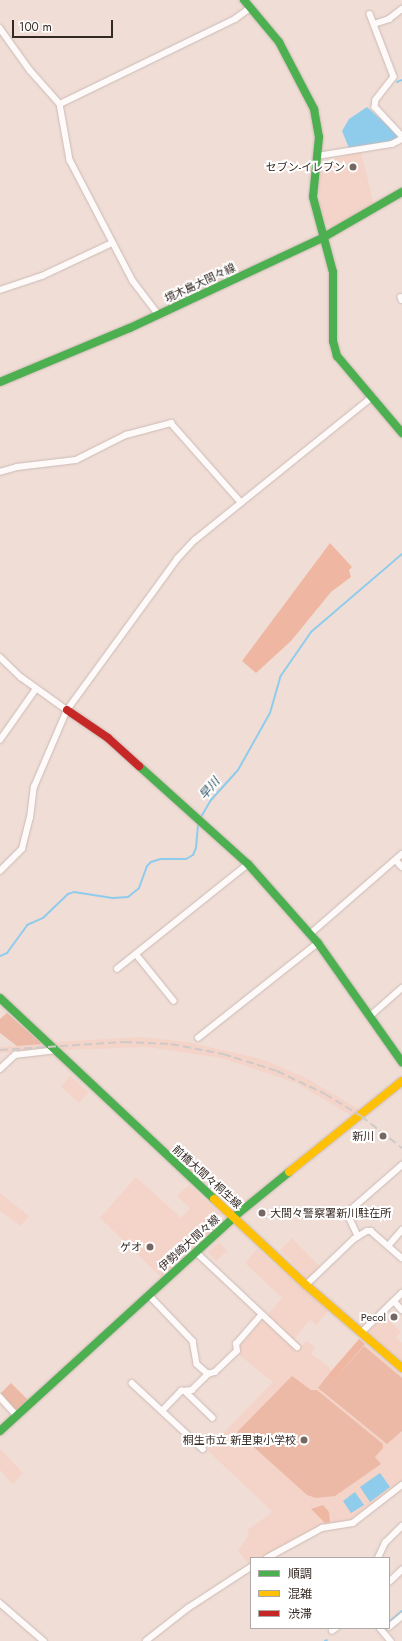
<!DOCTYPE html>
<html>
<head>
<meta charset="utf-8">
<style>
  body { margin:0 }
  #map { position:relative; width:402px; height:1641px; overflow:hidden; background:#f0ddd6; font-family:Jost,"Noto Sans JP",sans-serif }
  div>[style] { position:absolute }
  .built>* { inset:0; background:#f4d4c8 }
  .green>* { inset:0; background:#ecb9a6 }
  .forest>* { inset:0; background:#efb7a2 }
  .water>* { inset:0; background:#8fccec }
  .stream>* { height:2px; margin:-1px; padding:0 1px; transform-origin:1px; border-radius:1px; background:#8fccec }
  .roads { filter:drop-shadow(0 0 1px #cabbb5) drop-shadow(0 0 1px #cabbb5) }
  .street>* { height:5.5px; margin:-2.75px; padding:0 2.75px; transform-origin:2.75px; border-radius:2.75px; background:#fdfaf9 }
  .fast>* { height:8px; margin:-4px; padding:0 4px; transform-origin:4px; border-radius:4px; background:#4caf50 }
  .slow>* { height:8px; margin:-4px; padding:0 4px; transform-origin:4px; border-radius:4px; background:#ffc107 }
  .jam>* { height:8px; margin:-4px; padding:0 4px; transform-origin:4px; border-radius:4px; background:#c62828 }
  .rail>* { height:2px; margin-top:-1px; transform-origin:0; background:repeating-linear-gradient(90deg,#cfc9c8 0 8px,transparent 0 12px) }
  .dots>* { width:11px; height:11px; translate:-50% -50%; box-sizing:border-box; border:2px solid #fff; border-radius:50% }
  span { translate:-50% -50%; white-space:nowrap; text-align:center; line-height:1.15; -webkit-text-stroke:4px #fff; paint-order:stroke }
  .poi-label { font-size:11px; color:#342823 }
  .right { translate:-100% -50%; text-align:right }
  .left { translate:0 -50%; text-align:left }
  .street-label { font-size:11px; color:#342823 }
  .water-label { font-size:12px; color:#153f53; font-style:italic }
  .legend { position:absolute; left:250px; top:1557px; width:140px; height:72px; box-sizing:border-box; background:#fff; border:1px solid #aea9a7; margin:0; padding:5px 7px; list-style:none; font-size:12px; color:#342823 }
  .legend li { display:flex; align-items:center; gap:8px; height:20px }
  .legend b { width:20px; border:1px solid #aea9a7 }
  .scale { position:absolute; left:12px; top:20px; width:101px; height:18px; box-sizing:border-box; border:2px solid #342823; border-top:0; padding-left:5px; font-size:12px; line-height:14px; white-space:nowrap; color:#342823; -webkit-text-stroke:3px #fff; paint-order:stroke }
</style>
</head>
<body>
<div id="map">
  <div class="built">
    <div style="clip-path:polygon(361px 152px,374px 205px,332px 227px,326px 224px,320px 206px,319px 180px,322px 166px,336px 158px)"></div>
    <div style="clip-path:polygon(142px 1037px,187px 1042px,261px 1059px,304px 1077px,360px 1110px,352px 1116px,296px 1083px,222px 1058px,147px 1047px,62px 1050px,54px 1042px)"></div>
    <div style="clip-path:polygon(42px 1044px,48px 1050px,0 1053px,0 1047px)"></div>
    <div style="clip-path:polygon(70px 1075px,88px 1092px,79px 1103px,61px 1087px)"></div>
    <div style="clip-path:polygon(136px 1177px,181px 1218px,190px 1208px,177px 1196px,189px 1185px,219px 1213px,219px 1222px,161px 1277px,100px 1218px)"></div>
    <div style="clip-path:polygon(0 1193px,29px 1216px,21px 1226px,0 1211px)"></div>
    <div style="clip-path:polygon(292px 1238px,321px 1268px,309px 1281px,280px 1250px)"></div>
    <div style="clip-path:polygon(219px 1242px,227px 1251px,216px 1261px,208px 1252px)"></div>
    <div style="clip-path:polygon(257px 1249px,328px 1311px,316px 1325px,310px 1320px,294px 1339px,302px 1346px,306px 1341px,315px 1347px,311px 1354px,328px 1366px,331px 1371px,359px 1339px,402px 1376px,402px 1483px,347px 1522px,325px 1523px,263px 1558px,251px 1558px,250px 1565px,238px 1551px,249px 1535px,247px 1530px,273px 1512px,207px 1450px,273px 1382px,238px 1354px,239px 1347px,282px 1298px,245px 1263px)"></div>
    <div style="clip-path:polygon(384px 1315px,401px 1332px,396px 1337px,402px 1343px,402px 1361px,369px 1332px)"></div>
    <div style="clip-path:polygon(0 1449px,23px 1473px,13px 1484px,0 1470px)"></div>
  </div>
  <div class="green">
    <div style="clip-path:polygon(7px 1013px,42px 1044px,17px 1046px,0 1033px,0 1019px)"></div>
    <div style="clip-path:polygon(364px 1346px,402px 1378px,402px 1431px,387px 1444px,318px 1388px,328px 1375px,334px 1380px)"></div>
    <div style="clip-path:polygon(292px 1376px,311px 1390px,317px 1390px,383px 1444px,383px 1448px,375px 1457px,381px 1464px,335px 1496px,316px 1498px,307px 1495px,237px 1432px)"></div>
    <div style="clip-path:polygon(11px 1383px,29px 1401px,17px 1412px,1px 1393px)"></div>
  </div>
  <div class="forest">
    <div style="clip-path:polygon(330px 543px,352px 567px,349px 570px,351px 577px,331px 592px,291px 641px,256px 673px,242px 661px)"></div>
    <div style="clip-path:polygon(359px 1339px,365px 1344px,334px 1380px,328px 1375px)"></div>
    <div style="clip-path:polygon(323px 1505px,329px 1512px,330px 1522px,325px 1523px,311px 1509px)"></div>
  </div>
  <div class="water">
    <div style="clip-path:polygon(367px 107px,398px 135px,394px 142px,349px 148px,342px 131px,349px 119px)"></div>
    <div style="clip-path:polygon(380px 1473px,390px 1487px,370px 1502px,360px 1487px)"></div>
    <div style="clip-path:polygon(355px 1492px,364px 1505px,351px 1513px,343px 1501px)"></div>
  </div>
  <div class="stream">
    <div style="left:397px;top:82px;width:5px;rotate:-22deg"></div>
    <div style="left:201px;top:817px;width:20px;rotate:-60deg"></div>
    <div style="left:211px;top:800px;width:40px;rotate:-48deg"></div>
    <div style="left:238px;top:770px;width:65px;rotate:-60.7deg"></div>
    <div style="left:270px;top:713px;width:37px;rotate:-74deg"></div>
    <div style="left:280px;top:677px;width:55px;rotate:-55.4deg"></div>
    <div style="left:311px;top:632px;width:120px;rotate:-40.6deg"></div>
    <div style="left:0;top:956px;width:8px;rotate:-23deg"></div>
    <div style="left:7px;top:953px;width:34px;rotate:-54deg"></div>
    <div style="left:27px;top:925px;width:17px;rotate:-24deg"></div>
    <div style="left:43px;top:918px;width:35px;rotate:-44deg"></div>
    <div style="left:68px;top:894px;width:6px;rotate:-18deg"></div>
    <div style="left:74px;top:892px;width:39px;rotate:9deg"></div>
    <div style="left:113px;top:898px;width:15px;rotate:-4deg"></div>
    <div style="left:128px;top:897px;width:14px;rotate:-39deg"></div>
    <div style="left:139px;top:888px;width:23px;rotate:-70deg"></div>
    <div style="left:147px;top:866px;width:6px;rotate:-45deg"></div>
    <div style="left:151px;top:862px;width:10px;rotate:-17deg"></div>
    <div style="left:161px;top:859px;width:25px"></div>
    <div style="left:186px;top:859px;width:8px;rotate:-30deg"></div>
    <div style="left:193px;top:855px;width:8px;rotate:-67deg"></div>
    <div style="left:196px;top:848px;width:25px;rotate:-85deg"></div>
    <div style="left:389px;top:1622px;width:17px;rotate:-40deg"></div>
    <div style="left:325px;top:1641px;width:2px;rotate:-27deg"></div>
  </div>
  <div class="roads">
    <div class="street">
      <div style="left:370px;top:14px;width:67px;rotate:69.1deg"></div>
      <div style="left:394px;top:77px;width:29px;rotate:128deg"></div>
      <div style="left:376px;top:100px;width:7px;rotate:98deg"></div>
      <div style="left:375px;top:107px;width:40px;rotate:47deg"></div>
      <div style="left:374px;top:24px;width:16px;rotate:-18deg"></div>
      <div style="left:389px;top:19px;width:16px;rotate:-38deg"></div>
      <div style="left:0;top:28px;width:52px;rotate:54.5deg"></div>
      <div style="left:30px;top:70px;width:45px;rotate:48.6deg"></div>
      <div style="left:60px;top:104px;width:57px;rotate:79.9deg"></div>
      <div style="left:70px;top:160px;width:136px;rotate:62.5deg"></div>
      <div style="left:133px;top:281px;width:43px;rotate:52.6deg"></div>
      <div style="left:60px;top:104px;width:195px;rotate:-25.9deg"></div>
      <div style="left:235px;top:19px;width:19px;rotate:-36deg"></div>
      <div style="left:317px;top:156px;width:76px;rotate:-9.1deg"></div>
      <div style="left:392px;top:144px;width:11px;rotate:-27deg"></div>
      <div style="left:0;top:290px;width:44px;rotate:-18.4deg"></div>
      <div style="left:42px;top:276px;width:77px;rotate:-25.2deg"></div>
      <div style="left:401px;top:297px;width:3px;rotate:72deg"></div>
      <div style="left:0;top:472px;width:18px;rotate:-16deg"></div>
      <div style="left:17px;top:467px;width:59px;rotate:-6.8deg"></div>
      <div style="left:76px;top:460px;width:56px;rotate:-26.6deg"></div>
      <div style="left:126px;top:435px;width:47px;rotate:-14.9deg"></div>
      <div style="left:171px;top:423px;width:106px;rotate:48.5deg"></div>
      <div style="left:0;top:657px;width:29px;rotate:44deg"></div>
      <div style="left:21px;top:677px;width:57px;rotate:35.7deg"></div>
      <div style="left:0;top:740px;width:62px;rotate:-54.8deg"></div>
      <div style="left:396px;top:860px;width:9px;rotate:49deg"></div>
      <div style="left:0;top:871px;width:31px;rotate:-45deg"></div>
      <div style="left:22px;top:849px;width:32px;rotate:-76deg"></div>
      <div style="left:30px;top:818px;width:31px;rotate:-83deg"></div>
      <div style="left:34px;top:787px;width:84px;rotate:-66.8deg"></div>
      <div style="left:67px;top:710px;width:187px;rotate:-53.9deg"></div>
      <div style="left:177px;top:559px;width:26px;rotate:-47deg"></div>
      <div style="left:195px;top:540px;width:228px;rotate:-38.9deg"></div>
      <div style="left:310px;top:934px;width:122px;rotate:-41deg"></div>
      <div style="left:136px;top:954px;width:60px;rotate:51deg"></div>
      <div style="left:117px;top:969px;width:168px;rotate:-38.7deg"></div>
      <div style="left:369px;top:1017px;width:44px;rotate:-41.3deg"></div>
      <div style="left:198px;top:1038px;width:153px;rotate:-38.4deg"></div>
      <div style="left:0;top:1069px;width:21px;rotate:-43deg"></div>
      <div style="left:15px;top:1055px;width:42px;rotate:-6.8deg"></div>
      <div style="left:358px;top:1237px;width:26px;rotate:-115deg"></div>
      <div style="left:347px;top:1213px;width:73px;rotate:-41.1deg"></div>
      <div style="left:388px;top:1246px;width:21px;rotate:-49deg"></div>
      <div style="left:196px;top:1252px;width:139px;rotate:43.2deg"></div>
      <div style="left:306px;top:1285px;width:66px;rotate:-43.8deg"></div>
      <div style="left:354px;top:1239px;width:15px;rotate:-32deg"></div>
      <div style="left:367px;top:1231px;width:4px"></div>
      <div style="left:371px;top:1231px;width:41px;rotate:41.1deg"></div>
      <div style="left:149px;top:1295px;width:64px;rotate:46.3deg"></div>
      <div style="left:193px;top:1341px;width:23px;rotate:80deg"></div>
      <div style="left:197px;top:1364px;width:15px;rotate:42deg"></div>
      <div style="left:394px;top:1301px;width:12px;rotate:48deg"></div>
      <div style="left:361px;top:1333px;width:57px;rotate:-44.3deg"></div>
      <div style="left:132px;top:1383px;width:97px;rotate:42.9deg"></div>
      <div style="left:186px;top:1392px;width:37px;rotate:44deg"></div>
      <div style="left:0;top:1397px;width:25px;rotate:48deg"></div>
      <div style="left:162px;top:1411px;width:28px;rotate:-46deg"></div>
      <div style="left:181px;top:1391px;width:11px;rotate:-5deg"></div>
      <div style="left:192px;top:1390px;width:23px;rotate:-45deg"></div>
      <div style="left:208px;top:1374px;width:7px;rotate:-16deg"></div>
      <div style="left:215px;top:1372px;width:30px;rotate:-44deg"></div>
      <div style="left:237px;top:1351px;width:7px;rotate:-98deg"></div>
      <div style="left:236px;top:1344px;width:38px;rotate:-49deg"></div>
      <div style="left:267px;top:1558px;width:63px;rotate:-28.6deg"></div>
      <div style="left:322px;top:1528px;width:31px;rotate:-9deg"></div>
      <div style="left:353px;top:1523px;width:62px;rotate:-37.8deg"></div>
      <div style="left:378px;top:1558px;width:17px;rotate:-65deg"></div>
      <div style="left:385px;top:1543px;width:24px;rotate:-45deg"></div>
      <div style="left:389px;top:1582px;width:18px;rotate:-43deg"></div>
      <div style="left:0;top:1603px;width:58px;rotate:40.8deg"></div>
      <div style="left:389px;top:1627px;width:17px;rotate:-40deg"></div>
      <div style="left:380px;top:1628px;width:17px;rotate:50deg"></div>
      <div style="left:332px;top:1631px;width:5px;rotate:-37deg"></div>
      <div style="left:146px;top:1641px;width:53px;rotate:-38.2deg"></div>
      <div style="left:188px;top:1608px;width:75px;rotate:-33.1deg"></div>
    </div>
    <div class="fast">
      <div style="left:244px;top:0;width:55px;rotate:50.2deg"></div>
      <div style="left:279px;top:42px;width:76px;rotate:62.4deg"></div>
      <div style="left:314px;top:109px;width:28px;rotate:80deg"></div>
      <div style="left:319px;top:137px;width:60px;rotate:95.7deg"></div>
      <div style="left:313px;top:197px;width:78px;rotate:75.1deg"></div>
      <div style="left:333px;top:272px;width:69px;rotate:90deg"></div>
      <div style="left:333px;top:341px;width:16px;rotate:75deg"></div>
      <div style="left:337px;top:356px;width:101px;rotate:49.8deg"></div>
      <div style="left:0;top:382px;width:141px;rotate:-22.6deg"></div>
      <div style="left:130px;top:328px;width:214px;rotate:-25.1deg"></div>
      <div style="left:324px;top:237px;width:90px;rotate:-30deg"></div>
      <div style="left:139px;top:766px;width:147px;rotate:42deg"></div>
      <div style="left:248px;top:864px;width:106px;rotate:48.5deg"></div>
      <div style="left:318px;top:943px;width:146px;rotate:54.8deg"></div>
      <div style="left:0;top:998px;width:294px;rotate:43.2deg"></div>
      <div style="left:0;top:1431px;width:317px;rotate:-42.4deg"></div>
      <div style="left:234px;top:1217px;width:71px;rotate:-39.3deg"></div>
    </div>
    <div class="slow">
      <div style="left:289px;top:1172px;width:145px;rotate:-38.8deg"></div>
      <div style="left:214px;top:1199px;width:126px;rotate:43.1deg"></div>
      <div style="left:306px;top:1285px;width:127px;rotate:40.8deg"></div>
    </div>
    <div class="jam">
      <div style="left:67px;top:710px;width:50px;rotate:34.3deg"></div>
      <div style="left:108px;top:738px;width:42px;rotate:42.1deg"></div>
    </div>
  </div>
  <div class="rail">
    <div style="left:0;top:1050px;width:124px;rotate:-3.7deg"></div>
    <div style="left:124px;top:1042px;width:47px;rotate:2.4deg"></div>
    <div style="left:171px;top:1044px;width:53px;rotate:10.9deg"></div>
    <div style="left:223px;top:1054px;width:57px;rotate:17.5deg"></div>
    <div style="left:277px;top:1071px;width:53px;rotate:25.6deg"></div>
    <div style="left:325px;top:1094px;width:42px;rotate:31.4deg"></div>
    <div style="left:361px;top:1116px;width:52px;rotate:38deg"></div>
  </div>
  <div class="dots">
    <div style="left:353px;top:167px;background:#766762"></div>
    <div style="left:383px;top:1136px;background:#766762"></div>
    <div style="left:262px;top:1213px;background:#766762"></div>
    <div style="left:150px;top:1247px;background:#766762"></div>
    <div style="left:394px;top:1317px;background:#766762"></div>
    <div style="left:304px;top:1440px;background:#766762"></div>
  </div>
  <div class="poi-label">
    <span class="right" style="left:345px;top:167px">セブン-イレブン</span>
    <span class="right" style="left:374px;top:1136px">新川</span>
    <span class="left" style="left:270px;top:1213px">大間々警察署新川駐在所</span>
    <span class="right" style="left:142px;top:1247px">ゲオ</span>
    <span class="right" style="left:386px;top:1317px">Pecol</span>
    <span class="right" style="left:296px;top:1440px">桐生市立 新里東小学校</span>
  </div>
  <div class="street-label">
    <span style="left:200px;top:283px;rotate:-25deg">境木島大間々線</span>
    <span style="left:207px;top:1177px;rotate:42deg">前橋大間々桐生線</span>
    <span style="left:189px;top:1243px;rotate:-42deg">伊勢崎大間々線</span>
  </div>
  <div class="water-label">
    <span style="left:210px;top:789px;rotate:-50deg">早川</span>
  </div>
  <ul class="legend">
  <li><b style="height:5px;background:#4caf50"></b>順調</li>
  <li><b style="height:5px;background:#ffc107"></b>混雑</li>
  <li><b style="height:5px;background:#c62828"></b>渋滞</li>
  </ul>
  <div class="scale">100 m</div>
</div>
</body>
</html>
